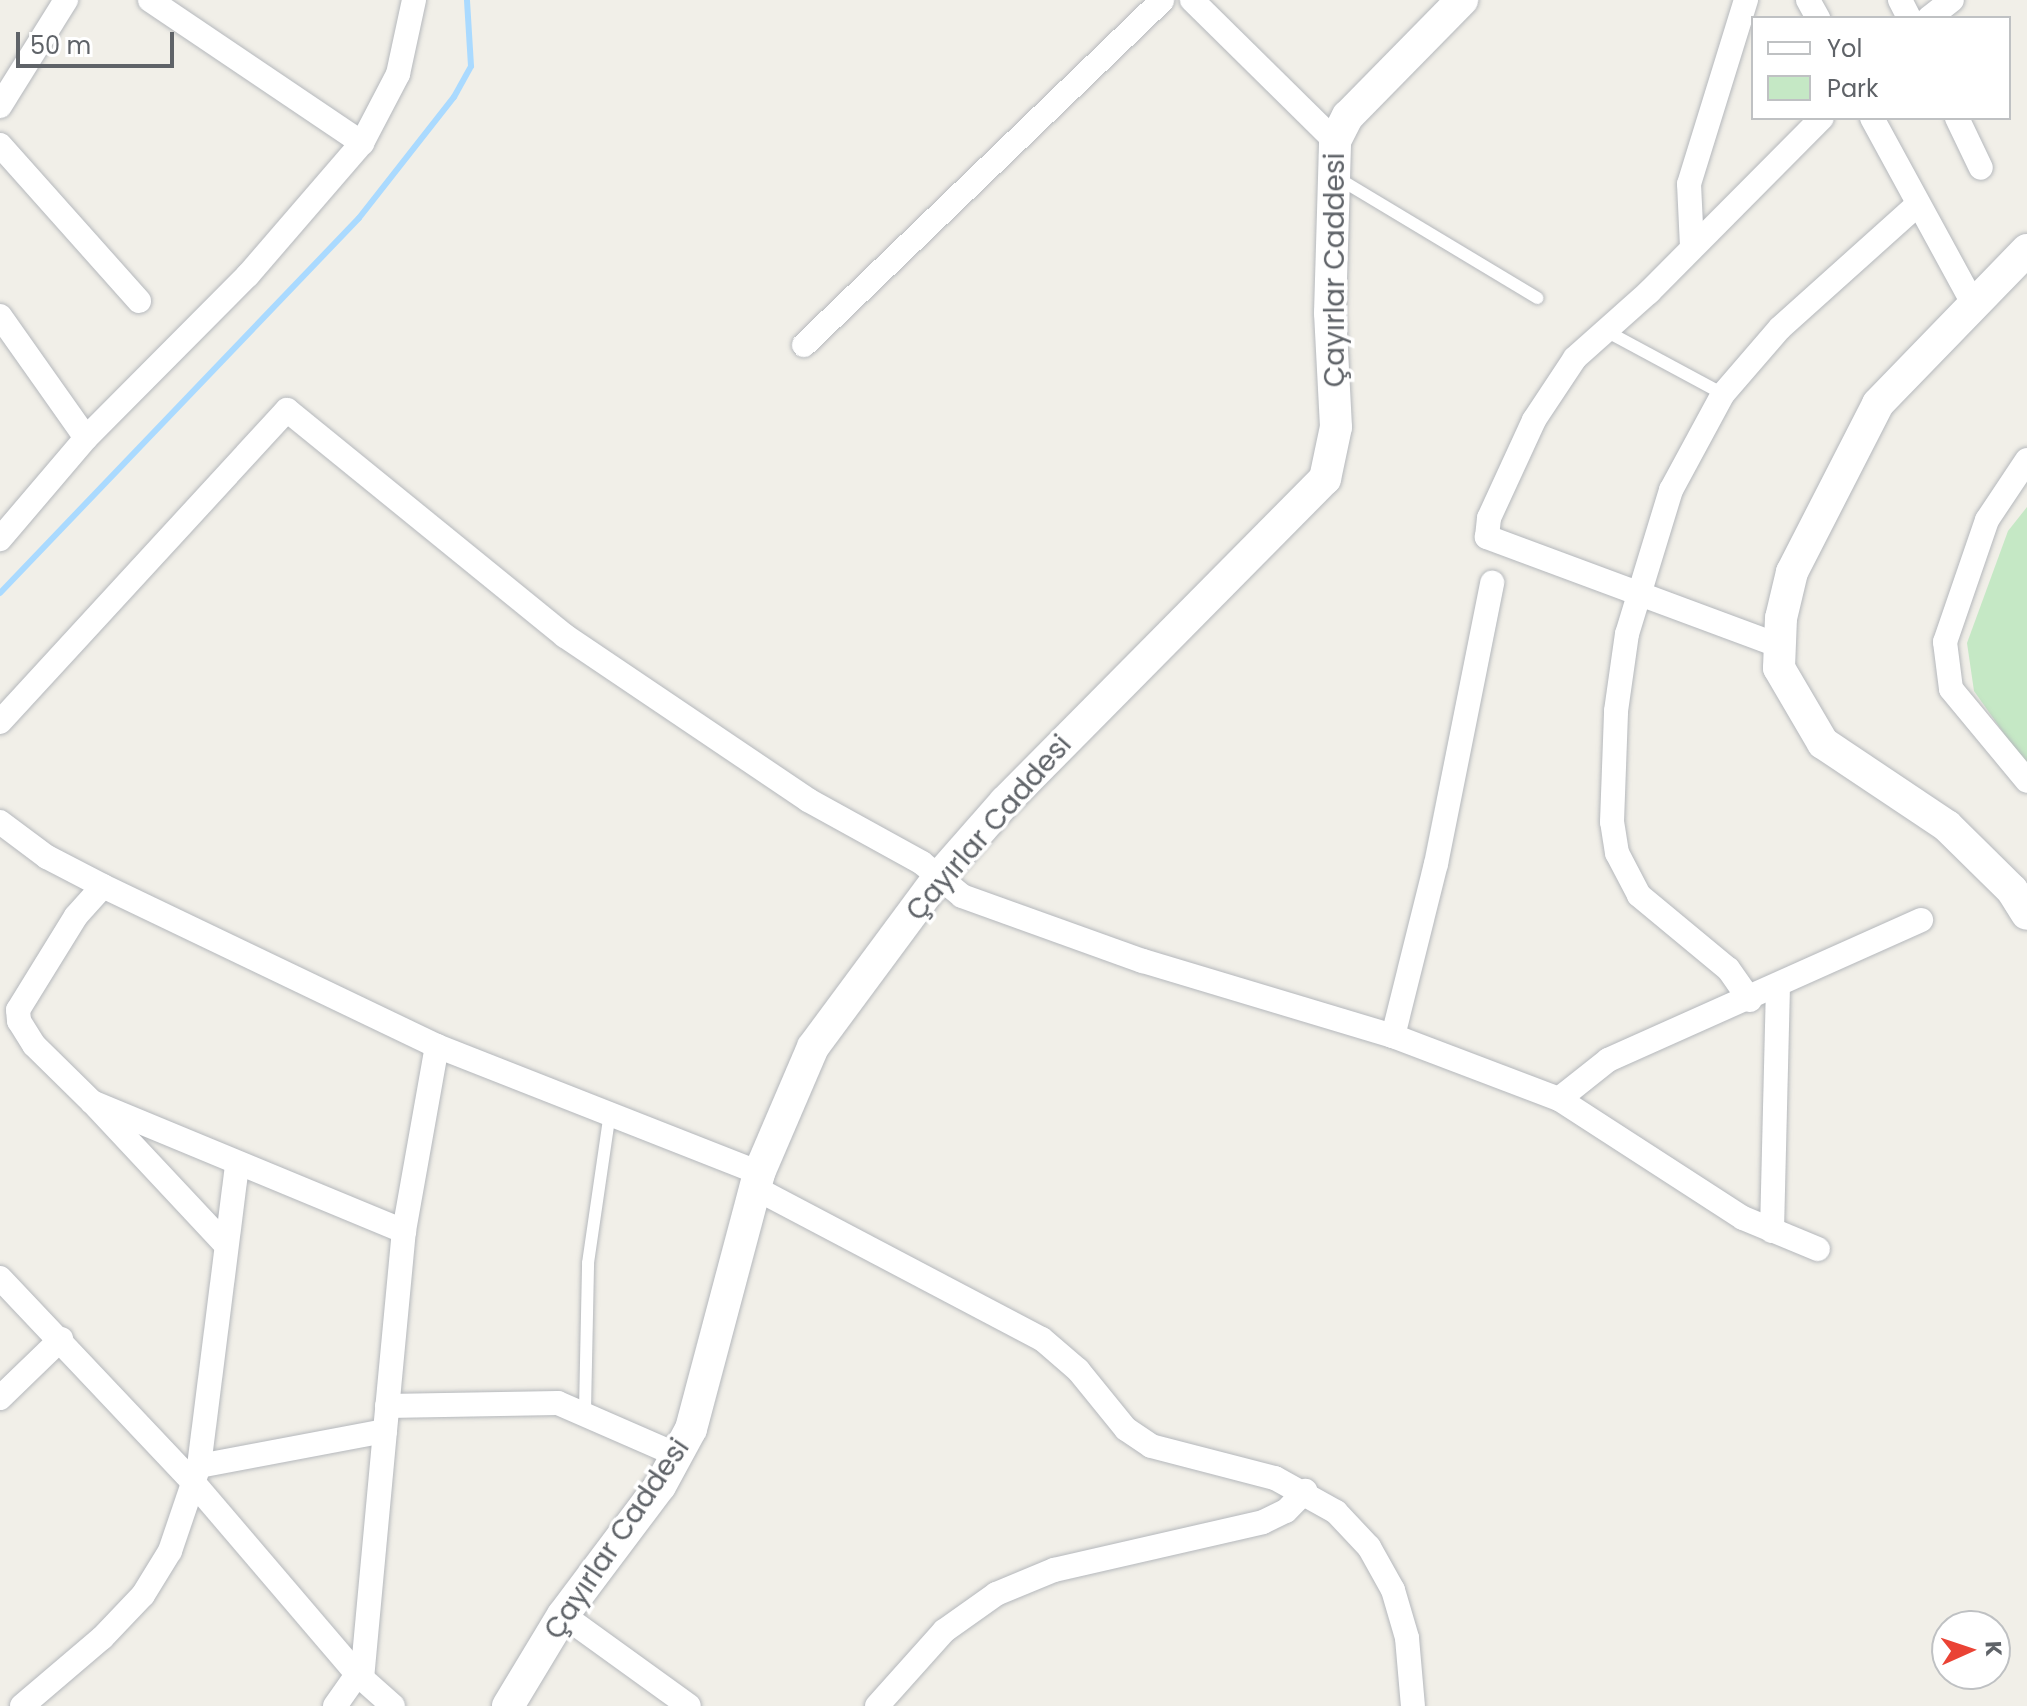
<!DOCTYPE html>
<html>
<head>
<meta charset="utf-8">
<style>
  body { margin:0 }
  #map { position:relative; width:2027px; height:1706px; overflow:hidden; background:#f1efe8; font-family:Poppins,sans-serif }
  div>[style] { position:absolute }
  .green>* { inset:0; background:#c5e8c5 }
  .stream>* { height:6px; margin:-3px; padding:0 3px; transform-origin:3px; border-radius:3px; background:#aadaff }
  .roads { filter:drop-shadow(0 0 2px #b5b8bc) drop-shadow(0 0 2px #b5b8bc) }
  .lane>* { height:12px; margin:-6px; padding:0 6px; transform-origin:6px; border-radius:6px; background:#fff }
  .street>* { height:24px; margin:-12px; padding:0 12px; transform-origin:12px; border-radius:12px; background:#fff }
  .secondary>* { height:32px; margin:-16px; padding:0 16px; transform-origin:16px; border-radius:16px; background:#fff }
  span { translate:-50% -50%; white-space:nowrap; text-align:center; line-height:1.15; -webkit-text-stroke:7px #fff; paint-order:stroke }
  .street-label { font-size:28px; color:#5f6368 }
  .legend { position:absolute; left:1751px; top:16px; width:260px; height:104px; box-sizing:border-box; background:#fff; border:2px solid #bfc1c3; margin:0; padding:10px 14px; list-style:none; font-size:24px; color:#5f6368 }
  .legend li { display:flex; align-items:center; gap:16px; height:40px }
  .legend b { width:40px; border:2px solid #bfc1c3 }
  .north { position:absolute; left:1931px; top:1610px; width:80px; height:80px; box-sizing:border-box; background:#fff; border:2px solid #bfc1c3; border-radius:50%; rotate:87deg; font-size:22px; font-weight:700; line-height:32px; text-align:center; color:#5f6368 }
  .north::after { content:''; display:block; margin:auto; width:28px; height:36px; background:#ea4335; clip-path:polygon(50% 0,100% 100%,50% 72%,0 100%) }
  .scale { position:absolute; left:16px; top:32px; width:158px; height:36px; box-sizing:border-box; border:4px solid #5f6368; border-top:0; padding-left:10px; font-size:24px; line-height:28px; white-space:nowrap; color:#5f6368; -webkit-text-stroke:6px #fff; paint-order:stroke }
</style>
</head>
<body>
<div id="map">
  <div class="green">
    <div style="clip-path:polygon(2027px 507px,2027px 766px,1974px 691px,1967px 643px,2008px 531px)"></div>
  </div>
  <div class="stream">
    <div style="left:0;top:593px;width:519px;rotate:-46.25deg"></div>
    <div style="left:359px;top:218px;width:154px;rotate:-51.9deg"></div>
    <div style="left:454px;top:97px;width:35px;rotate:-61deg"></div>
    <div style="left:471px;top:66px;width:66px;rotate:-93.5deg"></div>
  </div>
  <div class="roads">
    <div class="lane">
      <div style="left:1336px;top:177px;width:235px;rotate:31deg"></div>
      <div style="left:1606px;top:331px;width:133px;rotate:28.3deg"></div>
      <div style="left:585px;top:1410px;width:147px;rotate:-88.8deg"></div>
      <div style="left:588px;top:1263px;width:153px;rotate:-81.7deg"></div>
    </div>
    <div class="street">
      <div style="left:150px;top:0;width:256px;rotate:34deg"></div>
      <div style="left:1192px;top:0;width:201px;rotate:44.6deg"></div>
      <div style="left:1808px;top:0;width:21px;rotate:61deg"></div>
      <div style="left:1900px;top:0;width:20px;rotate:63deg"></div>
      <div style="left:1929px;top:18px;width:29px;rotate:-38deg"></div>
      <div style="left:0;top:106px;width:125px;rotate:-58.1deg"></div>
      <div style="left:1872px;top:118px;width:213px;rotate:61.4deg"></div>
      <div style="left:1957px;top:118px;width:55px;rotate:64.4deg"></div>
      <div style="left:0;top:145px;width:209px;rotate:48.3deg"></div>
      <div style="left:1692px;top:247px;width:63px;rotate:-92.7deg"></div>
      <div style="left:1689px;top:184px;width:193px;rotate:-72.8deg"></div>
      <div style="left:0;top:316px;width:149px;rotate:54.8deg"></div>
      <div style="left:86px;top:438px;width:133px;rotate:130.4deg"></div>
      <div style="left:804px;top:345px;width:497px;rotate:-43.9deg"></div>
      <div style="left:86px;top:438px;width:230px;rotate:-45.2deg"></div>
      <div style="left:248px;top:275px;width:174px;rotate:-49.2deg"></div>
      <div style="left:362px;top:143px;width:78px;rotate:-62.4deg"></div>
      <div style="left:398px;top:74px;width:76px;rotate:-77.8deg"></div>
      <div style="left:2027px;top:460px;width:72px;rotate:123.7deg"></div>
      <div style="left:1987px;top:520px;width:129px;rotate:109deg"></div>
      <div style="left:1945px;top:642px;width:47px;rotate:82.7deg"></div>
      <div style="left:1951px;top:689px;width:119px;rotate:50.4deg"></div>
      <div style="left:1780px;top:646px;width:313px;rotate:-159.6deg"></div>
      <div style="left:1487px;top:537px;width:19px;rotate:-84deg"></div>
      <div style="left:1489px;top:518px;width:108px;rotate:-65.3deg"></div>
      <div style="left:1534px;top:420px;width:74px;rotate:-56.5deg"></div>
      <div style="left:1575px;top:358px;width:99px;rotate:-41.7deg"></div>
      <div style="left:1649px;top:292px;width:245px;rotate:-45.2deg"></div>
      <div style="left:0;top:722px;width:424px;rotate:-47.4deg"></div>
      <div style="left:287px;top:410px;width:358px;rotate:39.1deg"></div>
      <div style="left:565px;top:636px;width:293px;rotate:34deg"></div>
      <div style="left:808px;top:800px;width:130px;rotate:28.9deg"></div>
      <div style="left:922px;top:863px;width:52px;rotate:39.5deg"></div>
      <div style="left:962px;top:896px;width:192px;rotate:19.8deg"></div>
      <div style="left:1143px;top:961px;width:261px;rotate:16.7deg"></div>
      <div style="left:1393px;top:1036px;width:178px;rotate:20.8deg"></div>
      <div style="left:1559px;top:1099px;width:219px;rotate:32.9deg"></div>
      <div style="left:1743px;top:1218px;width:81px;rotate:22.5deg"></div>
      <div style="left:0;top:822px;width:59px;rotate:36.7deg"></div>
      <div style="left:47px;top:857px;width:63px;rotate:27.4deg"></div>
      <div style="left:103px;top:886px;width:370px;rotate:25.6deg"></div>
      <div style="left:437px;top:1046px;width:346px;rotate:21.5deg"></div>
      <div style="left:1750px;top:1000px;width:38px;rotate:-125deg"></div>
      <div style="left:1728px;top:969px;width:116px;rotate:-140.3deg"></div>
      <div style="left:1639px;top:895px;width:47px;rotate:-117.6deg"></div>
      <div style="left:1617px;top:853px;width:31px;rotate:-99deg"></div>
      <div style="left:1612px;top:822px;width:111px;rotate:-87.9deg"></div>
      <div style="left:1616px;top:711px;width:78px;rotate:-81.9deg"></div>
      <div style="left:1627px;top:634px;width:151px;rotate:-73deg"></div>
      <div style="left:1671px;top:490px;width:109px;rotate:-61.6deg"></div>
      <div style="left:1723px;top:394px;width:87px;rotate:-49.2deg"></div>
      <div style="left:1780px;top:328px;width:183px;rotate:-41.9deg"></div>
      <div style="left:1393px;top:1036px;width:177px;rotate:-76deg"></div>
      <div style="left:1436px;top:864px;width:287px;rotate:-78.7deg"></div>
      <div style="left:1559px;top:1099px;width:63px;rotate:-38.5deg"></div>
      <div style="left:1608px;top:1060px;width:343px;rotate:-24.1deg"></div>
      <div style="left:92px;top:1102px;width:81px;rotate:-135.5deg"></div>
      <div style="left:34px;top:1045px;width:28px;rotate:-122deg"></div>
      <div style="left:19px;top:1021px;width:11px;rotate:-95deg"></div>
      <div style="left:18px;top:1010px;width:110px;rotate:-58.3deg"></div>
      <div style="left:76px;top:916px;width:40px;rotate:-48deg"></div>
      <div style="left:755px;top:1188px;width:324px;rotate:27.8deg"></div>
      <div style="left:1042px;top:1339px;width:48px;rotate:40.7deg"></div>
      <div style="left:1078px;top:1370px;width:76px;rotate:50.9deg"></div>
      <div style="left:1126px;top:1429px;width:30px;rotate:34deg"></div>
      <div style="left:1151px;top:1446px;width:128px;rotate:14.5deg"></div>
      <div style="left:1275px;top:1478px;width:70px;rotate:29.1deg"></div>
      <div style="left:1336px;top:1512px;width:48px;rotate:46.7deg"></div>
      <div style="left:1369px;top:1547px;width:49px;rotate:60.8deg"></div>
      <div style="left:1393px;top:1590px;width:50px;rotate:73.7deg"></div>
      <div style="left:1407px;top:1638px;width:68px;rotate:85deg"></div>
      <div style="left:1772px;top:1231px;width:243px;rotate:-88.6deg"></div>
      <div style="left:226px;top:1245px;width:196px;rotate:-133.1deg"></div>
      <div style="left:92px;top:1102px;width:338px;rotate:22.5deg"></div>
      <div style="left:0;top:1278px;width:281px;rotate:46.6deg"></div>
      <div style="left:193px;top:1482px;width:253px;rotate:49.5deg"></div>
      <div style="left:357px;top:1674px;width:48px;rotate:41.6deg"></div>
      <div style="left:0;top:1398px;width:85px;rotate:-44deg"></div>
      <div style="left:387px;top:1406px;width:171px;rotate:-1deg"></div>
      <div style="left:558px;top:1403px;width:130px;rotate:23.6deg"></div>
      <div style="left:385px;top:1431px;width:201px;rotate:-84.6deg"></div>
      <div style="left:404px;top:1231px;width:188px;rotate:-79.9deg"></div>
      <div style="left:199px;top:1466px;width:189px;rotate:-10.7deg"></div>
      <div style="left:385px;top:1431px;width:249px;rotate:95.3deg"></div>
      <div style="left:563px;top:1615px;width:155px;rotate:35.8deg"></div>
      <div style="left:22px;top:1706px;width:105px;rotate:-40.4deg"></div>
      <div style="left:102px;top:1638px;width:59px;rotate:-46.4deg"></div>
      <div style="left:143px;top:1595px;width:52px;rotate:-58.5deg"></div>
      <div style="left:170px;top:1551px;width:90px;rotate:-71.2deg"></div>
      <div style="left:199px;top:1466px;width:302px;rotate:-82.8deg"></div>
      <div style="left:335px;top:1706px;width:39px;rotate:-55deg"></div>
      <div style="left:877px;top:1706px;width:101px;rotate:-48.2deg"></div>
      <div style="left:944px;top:1631px;width:64px;rotate:-35.4deg"></div>
      <div style="left:996px;top:1594px;width:63px;rotate:-22.5deg"></div>
      <div style="left:1054px;top:1570px;width:214px;rotate:-12.9deg"></div>
      <div style="left:1263px;top:1522px;width:25px;rotate:-26deg"></div>
      <div style="left:1286px;top:1511px;width:28px;rotate:-46deg"></div>
    </div>
    <div class="secondary">
      <div style="left:2027px;top:250px;width:214px;rotate:134.1deg"></div>
      <div style="left:1878px;top:404px;width:189px;rotate:117.1deg"></div>
      <div style="left:1792px;top:572px;width:47px;rotate:103.4deg"></div>
      <div style="left:1781px;top:618px;width:50px;rotate:92.3deg"></div>
      <div style="left:1779px;top:668px;width:87px;rotate:59.6deg"></div>
      <div style="left:1823px;top:743px;width:149px;rotate:33.8deg"></div>
      <div style="left:1947px;top:826px;width:91px;rotate:44.6deg"></div>
      <div style="left:2012px;top:890px;width:28px;rotate:58deg"></div>
      <div style="left:508px;top:1706px;width:106px;rotate:-58.9deg"></div>
      <div style="left:563px;top:1615px;width:161px;rotate:-53.1deg"></div>
      <div style="left:660px;top:1486px;width:65px;rotate:-61.5deg"></div>
      <div style="left:691px;top:1429px;width:265px;rotate:-75.1deg"></div>
      <div style="left:759px;top:1173px;width:137px;rotate:-66.8deg"></div>
      <div style="left:813px;top:1047px;width:212px;rotate:-53.5deg"></div>
      <div style="left:939px;top:877px;width:100px;rotate:-48.7deg"></div>
      <div style="left:1005px;top:802px;width:455px;rotate:-45.3deg"></div>
      <div style="left:1325px;top:479px;width:53px;rotate:-78.1deg"></div>
      <div style="left:1336px;top:427px;width:114px;rotate:-93deg"></div>
      <div style="left:1330px;top:313px;width:172px;rotate:-88.3deg"></div>
      <div style="left:1335px;top:141px;width:28px;rotate:-63deg"></div>
      <div style="left:1348px;top:116px;width:163px;rotate:-45.5deg"></div>
    </div>
  </div>
  <div class="street-label">
    <span style="left:1335px;top:270px;rotate:-90deg">Çayırlar Caddesi</span>
    <span style="left:989px;top:828px;rotate:-49deg">Çayırlar Caddesi</span>
    <span style="left:617px;top:1539px;rotate:-56deg">Çayırlar Caddesi</span>
  </div>
  <ul class="legend">
  <li><b style="height:10px;background:#fff"></b>Yol</li>
  <li><b style="height:22px;background:#c5e8c5"></b>Park</li>
  </ul>
  <div class="north">K</div>
  <div class="scale">50 m</div>
</div>
</body>
</html>
